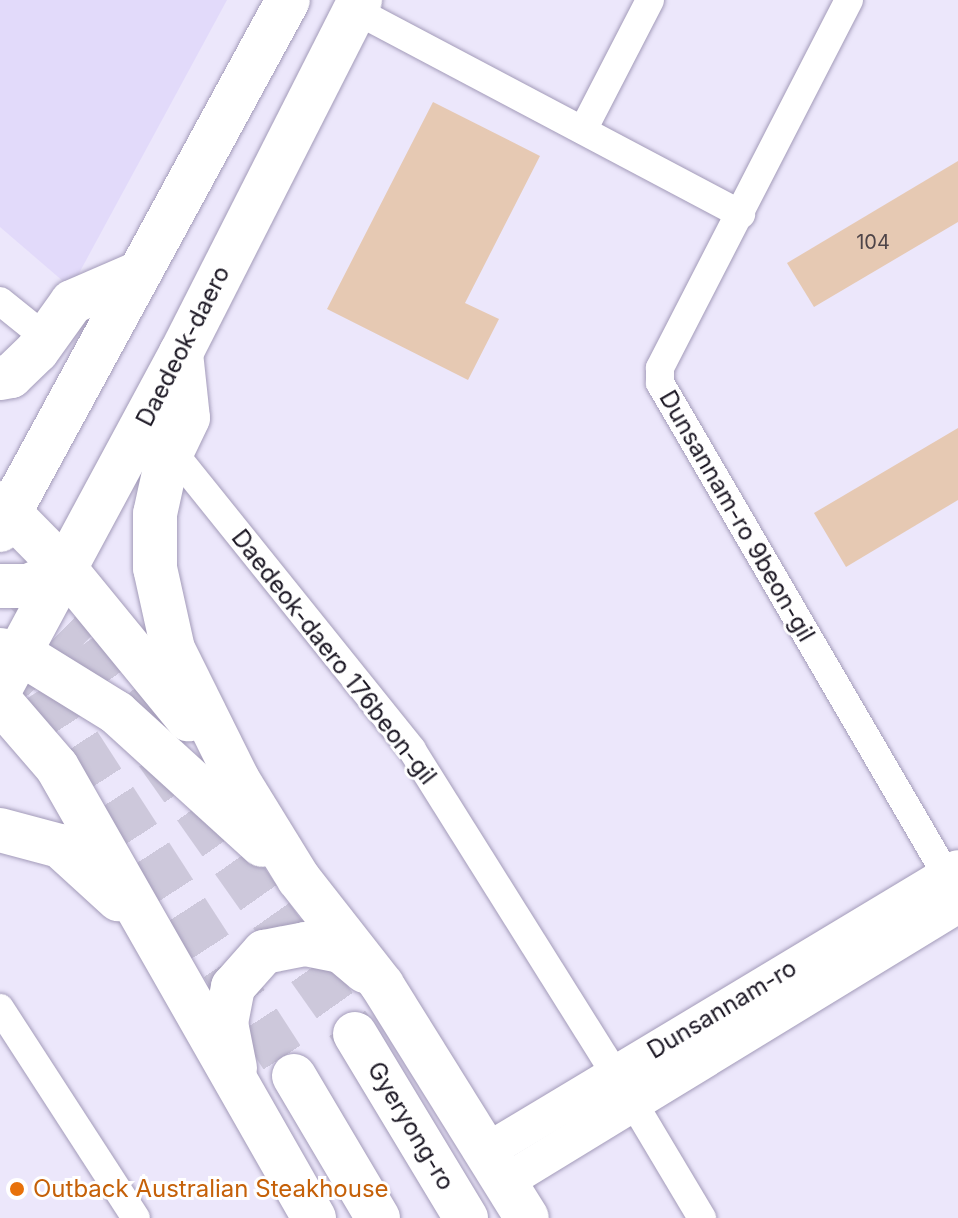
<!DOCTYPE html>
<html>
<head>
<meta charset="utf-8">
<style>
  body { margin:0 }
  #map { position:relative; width:958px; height:1218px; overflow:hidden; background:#ece7fb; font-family:Inter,sans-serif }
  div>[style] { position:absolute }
  .built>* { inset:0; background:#e2dafa }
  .building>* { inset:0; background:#e6c9b3 }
  .primary-tunnel>* { height:44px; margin-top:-22px; transform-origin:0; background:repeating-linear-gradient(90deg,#cdc8db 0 44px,transparent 0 66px) }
  .roads { filter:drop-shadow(0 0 2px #a39bb9) drop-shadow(0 0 2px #a39bb9) }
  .minor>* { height:28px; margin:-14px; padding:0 14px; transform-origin:14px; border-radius:14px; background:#fff }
  .tertiary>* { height:36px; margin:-18px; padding:0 18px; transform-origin:18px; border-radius:18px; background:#fff }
  .primary>* { height:44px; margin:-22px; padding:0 22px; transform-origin:22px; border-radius:22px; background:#fff }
  .dots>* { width:22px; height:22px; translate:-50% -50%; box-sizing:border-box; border:4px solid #fff; border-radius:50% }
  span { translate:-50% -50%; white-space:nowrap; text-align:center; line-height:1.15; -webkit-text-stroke:6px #fff; paint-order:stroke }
  .number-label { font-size:20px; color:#4e4448 }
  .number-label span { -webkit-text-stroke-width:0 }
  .street-label { font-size:24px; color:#1c1824 }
  .food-label { font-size:24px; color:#c56008 }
  .left { translate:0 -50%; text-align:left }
</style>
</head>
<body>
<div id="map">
  <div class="built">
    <div style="clip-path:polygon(0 0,227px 0,71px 288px,0 227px)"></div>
  </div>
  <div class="building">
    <div style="clip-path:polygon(433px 102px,540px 156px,465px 303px,499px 319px,468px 380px,327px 309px)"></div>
    <div style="clip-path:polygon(958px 161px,958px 222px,814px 307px,787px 263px)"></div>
    <div style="clip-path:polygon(958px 428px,958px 500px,846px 567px,814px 513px)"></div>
  </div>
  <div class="primary-tunnel">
    <div style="left:16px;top:583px;width:91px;rotate:44.1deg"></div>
    <div style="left:81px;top:646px;width:475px;rotate:54.8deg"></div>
    <div style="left:12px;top:651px;width:48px;rotate:50deg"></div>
    <div style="left:43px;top:688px;width:462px;rotate:57.1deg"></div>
  </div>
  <div class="roads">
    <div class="minor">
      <div style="left:849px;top:0;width:414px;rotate:117.2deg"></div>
      <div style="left:660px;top:368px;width:15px;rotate:90deg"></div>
      <div style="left:660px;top:383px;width:590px;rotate:59.79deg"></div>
      <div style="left:355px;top:10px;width:437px;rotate:27.9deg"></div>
      <div style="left:583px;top:130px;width:146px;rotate:-62.7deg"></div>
      <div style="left:0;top:301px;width:59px;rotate:38.8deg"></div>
      <div style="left:172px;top:451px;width:383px;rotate:51.2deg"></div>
      <div style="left:412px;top:750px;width:381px;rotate:57.9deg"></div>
      <div style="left:0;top:1008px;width:250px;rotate:57.1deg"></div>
      <div style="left:634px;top:1104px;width:133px;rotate:59.2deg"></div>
    </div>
    <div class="tertiary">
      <div style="left:487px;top:1151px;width:549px;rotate:-31deg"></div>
      <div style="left:505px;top:1182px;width:531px;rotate:-31.44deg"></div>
    </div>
    <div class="primary">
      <div style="left:181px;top:353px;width:65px;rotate:83.9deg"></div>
      <div style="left:188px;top:418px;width:51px;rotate:115.6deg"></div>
      <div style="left:166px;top:464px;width:51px;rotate:102.4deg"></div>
      <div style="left:155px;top:514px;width:54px;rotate:90deg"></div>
      <div style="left:155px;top:568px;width:83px;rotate:77.5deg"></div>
      <div style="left:173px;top:649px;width:146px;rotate:63.6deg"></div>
      <div style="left:238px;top:780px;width:116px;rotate:58.4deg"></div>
      <div style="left:299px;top:879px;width:135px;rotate:51.9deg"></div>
      <div style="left:382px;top:985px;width:274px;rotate:58.1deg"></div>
      <div style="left:0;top:378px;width:11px;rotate:-10deg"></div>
      <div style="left:11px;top:376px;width:36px;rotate:-44deg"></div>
      <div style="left:37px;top:351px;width:60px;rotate:-54.5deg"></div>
      <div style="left:72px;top:302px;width:73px;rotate:-23.4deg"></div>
      <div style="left:0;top:503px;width:94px;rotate:45.4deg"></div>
      <div style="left:66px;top:570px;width:193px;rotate:50.7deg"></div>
      <div style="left:0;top:530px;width:603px;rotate:-61.48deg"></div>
      <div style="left:0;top:586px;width:28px"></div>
      <div style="left:28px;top:586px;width:41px;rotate:-22.8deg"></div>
      <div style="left:0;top:650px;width:20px;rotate:9deg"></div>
      <div style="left:20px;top:653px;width:114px;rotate:31.7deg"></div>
      <div style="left:117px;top:713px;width:196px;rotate:42.3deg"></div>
      <div style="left:0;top:689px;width:382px;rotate:-61.7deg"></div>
      <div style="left:181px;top:353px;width:396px;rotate:-63.1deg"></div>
      <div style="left:0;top:701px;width:87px;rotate:49.2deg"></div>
      <div style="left:57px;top:767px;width:519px;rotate:60.32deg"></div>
      <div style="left:0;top:830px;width:62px;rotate:14.9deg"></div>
      <div style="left:60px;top:846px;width:79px;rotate:42.4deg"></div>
      <div style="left:355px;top:1034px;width:215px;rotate:58.9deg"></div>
      <div style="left:235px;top:1068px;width:46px;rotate:-101.3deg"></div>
      <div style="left:226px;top:1023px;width:37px;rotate:-79deg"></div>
      <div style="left:233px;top:987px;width:47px;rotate:-48.5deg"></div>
      <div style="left:264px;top:952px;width:42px;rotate:-11deg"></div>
      <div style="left:305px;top:944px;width:37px;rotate:11deg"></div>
      <div style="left:341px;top:951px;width:31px;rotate:40deg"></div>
      <div style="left:294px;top:1076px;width:165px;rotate:59.4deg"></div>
    </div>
  </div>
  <div class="dots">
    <div style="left:17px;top:1189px;background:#e8710a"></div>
  </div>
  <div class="number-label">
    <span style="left:873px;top:242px">104</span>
  </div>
  <div class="street-label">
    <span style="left:183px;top:346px;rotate:-63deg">Daedeok-daero</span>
    <span style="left:737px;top:516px;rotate:60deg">Dunsannam-ro 9beon-gil</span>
    <span style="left:334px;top:657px;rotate:52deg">Daedeok-daero 176beon-gil</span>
    <span style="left:722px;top:1009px;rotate:-31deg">Dunsannam-ro</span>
    <span style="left:411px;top:1126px;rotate:59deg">Gyeryong-ro</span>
  </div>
  <div class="food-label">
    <span class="left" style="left:33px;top:1189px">Outback Australian Steakhouse</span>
  </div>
</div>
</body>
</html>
